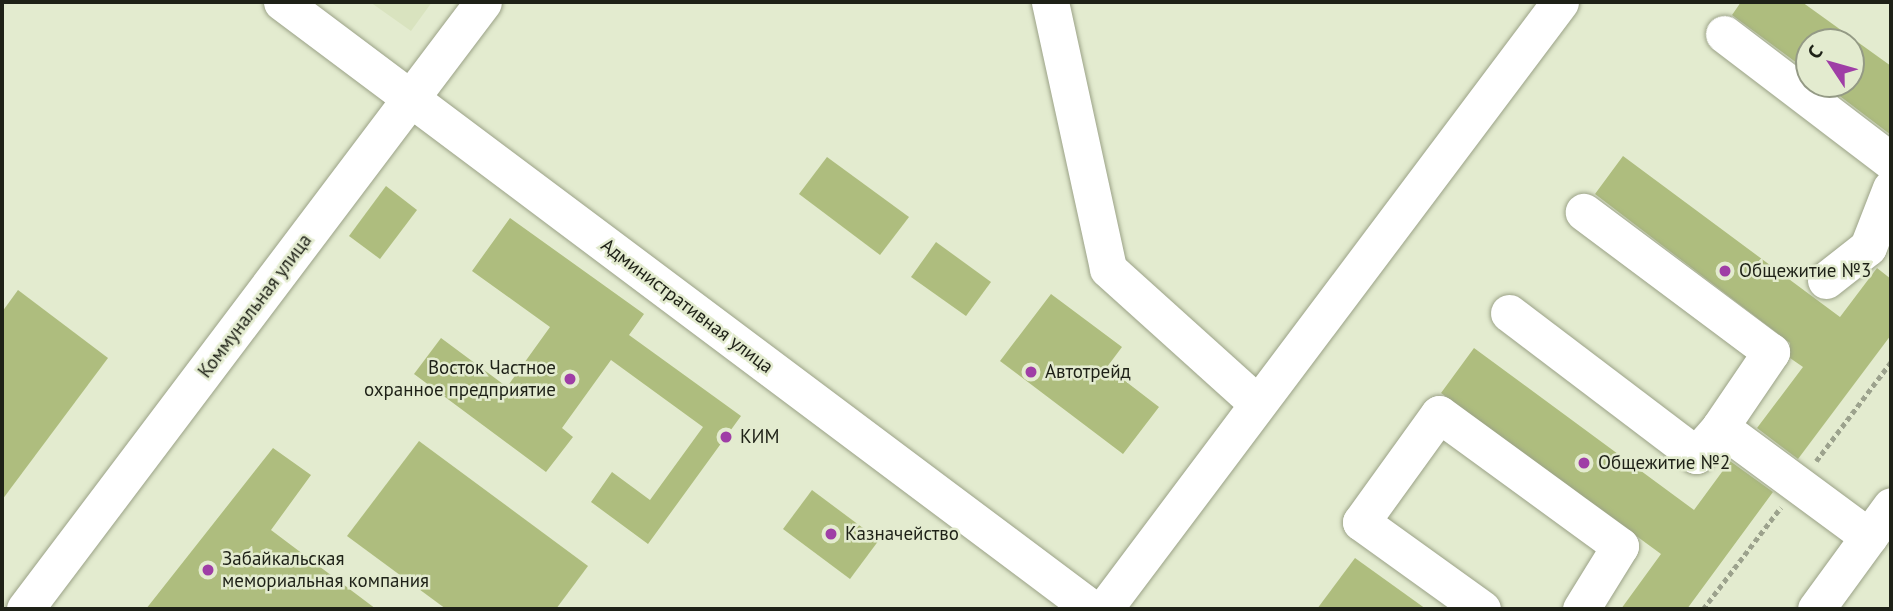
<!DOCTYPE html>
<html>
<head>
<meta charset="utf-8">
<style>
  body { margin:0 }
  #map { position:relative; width:1893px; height:611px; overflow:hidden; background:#e3ebcf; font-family:"PT Sans",sans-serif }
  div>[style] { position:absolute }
  .built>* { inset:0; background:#d9e3bf }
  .building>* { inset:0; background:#aebd7e }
  .path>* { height:4.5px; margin-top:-2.25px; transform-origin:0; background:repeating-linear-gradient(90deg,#9ca28d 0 5px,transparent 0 8.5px) }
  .roads { filter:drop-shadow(0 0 2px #9ba287) drop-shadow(0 0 2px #9ba287) }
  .minor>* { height:37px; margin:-18.5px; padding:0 18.5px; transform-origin:18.5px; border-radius:18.5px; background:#fff }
  .dots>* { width:19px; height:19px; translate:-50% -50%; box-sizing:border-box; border:4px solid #e3ebcf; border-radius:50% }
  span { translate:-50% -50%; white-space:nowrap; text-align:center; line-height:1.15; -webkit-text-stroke:5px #e3ebcf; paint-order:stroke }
  .poi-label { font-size:19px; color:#1e2117 }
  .left { translate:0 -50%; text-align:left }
  .right { translate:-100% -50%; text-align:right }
  .street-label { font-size:19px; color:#1e2117 }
  .frame { position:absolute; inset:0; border:4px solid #1e2117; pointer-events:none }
  .north { position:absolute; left:1795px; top:28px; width:70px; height:70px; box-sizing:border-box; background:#e3ebcf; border:2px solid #949a85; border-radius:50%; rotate:306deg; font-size:19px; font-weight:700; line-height:28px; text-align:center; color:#1e2117 }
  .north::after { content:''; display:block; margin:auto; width:24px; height:32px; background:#9f3ea6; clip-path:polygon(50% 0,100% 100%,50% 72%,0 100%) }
</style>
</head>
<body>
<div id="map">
  <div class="built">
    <div style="clip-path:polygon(370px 2px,432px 2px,411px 31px)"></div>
  </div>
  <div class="building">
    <div style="clip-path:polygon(1741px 2px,1802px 2px,1891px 66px,1891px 135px,1824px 84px,1851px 84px,1851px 42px,1809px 42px,1809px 72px,1732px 15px)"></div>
    <div style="clip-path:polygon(1623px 156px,1840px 317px,1877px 268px,1891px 279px,1891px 335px,1798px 459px,1757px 428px,1803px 367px,1790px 358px,1790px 343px,1595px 194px)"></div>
    <div style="clip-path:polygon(827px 157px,909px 217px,880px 255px,799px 194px)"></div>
    <div style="clip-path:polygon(386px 186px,417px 210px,380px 259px,349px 236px)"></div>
    <div style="clip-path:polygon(510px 218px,644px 314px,629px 335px,741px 416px,648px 544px,591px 502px,612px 472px,650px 500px,703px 427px,611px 360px,562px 428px,573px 437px,546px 472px,414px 374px,441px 338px,507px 387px,550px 327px,472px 271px)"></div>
    <div style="clip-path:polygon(936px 242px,991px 282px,966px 316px,911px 277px)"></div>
    <div style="clip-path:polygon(18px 290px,108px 358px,2px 500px,2px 312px)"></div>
    <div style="clip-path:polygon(1051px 294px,1122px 347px,1107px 367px,1159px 407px,1123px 454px,1000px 361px)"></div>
    <div style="clip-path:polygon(1474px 348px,1694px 510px,1730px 461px,1773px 492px,1687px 609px,1621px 609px,1661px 554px,1441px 393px)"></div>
    <div style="clip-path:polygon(419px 441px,588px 566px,556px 609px,446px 609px,347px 536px)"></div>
    <div style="clip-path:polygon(273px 448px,311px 475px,271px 530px,376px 609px,146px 609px)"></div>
    <div style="clip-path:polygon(812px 490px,879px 540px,850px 579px,783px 529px)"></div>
    <div style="clip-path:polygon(1355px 558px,1426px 609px,1317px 609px)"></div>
  </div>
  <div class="path">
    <div style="left:1816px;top:461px;width:124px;rotate:-52.9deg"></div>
    <div style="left:1703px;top:609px;width:128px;rotate:-52.6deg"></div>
  </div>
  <div class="roads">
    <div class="minor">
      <div style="left:282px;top:2px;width:1012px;rotate:36.85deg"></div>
      <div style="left:1050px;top:2px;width:273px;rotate:77.7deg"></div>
      <div style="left:1108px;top:269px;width:200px;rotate:42deg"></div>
      <div style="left:1724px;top:34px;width:210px;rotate:37.3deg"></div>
      <div style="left:1826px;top:280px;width:53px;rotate:-38.2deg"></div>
      <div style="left:1868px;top:247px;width:63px;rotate:-68.7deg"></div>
      <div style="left:1509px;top:313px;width:235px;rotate:37.2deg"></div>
      <div style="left:1696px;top:455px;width:37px;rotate:-49deg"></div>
      <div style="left:1720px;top:427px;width:91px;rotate:-55.8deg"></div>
      <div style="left:1771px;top:352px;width:234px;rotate:-143.2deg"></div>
      <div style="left:1720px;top:427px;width:185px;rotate:36.4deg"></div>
      <div style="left:25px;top:609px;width:760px;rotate:-52.96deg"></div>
      <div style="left:1104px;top:609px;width:759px;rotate:-53.08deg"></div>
      <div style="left:1482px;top:609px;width:149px;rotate:-144.3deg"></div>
      <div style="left:1361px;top:522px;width:133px;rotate:-54.2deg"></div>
      <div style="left:1439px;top:414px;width:224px;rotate:36.1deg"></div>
      <div style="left:1620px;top:546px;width:74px;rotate:121.8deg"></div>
      <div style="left:1816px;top:609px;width:127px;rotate:-53.9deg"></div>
    </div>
  </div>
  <div class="dots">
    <div style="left:1725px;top:271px;background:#9f3ea6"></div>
    <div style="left:1031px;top:372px;background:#9f3ea6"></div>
    <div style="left:570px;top:379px;background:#9f3ea6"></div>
    <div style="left:726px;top:437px;background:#9f3ea6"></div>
    <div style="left:1584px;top:463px;background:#9f3ea6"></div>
    <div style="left:831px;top:534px;background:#9f3ea6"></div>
    <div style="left:208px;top:570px;background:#9f3ea6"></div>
  </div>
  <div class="poi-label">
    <span class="left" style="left:1739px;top:271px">Общежитие №3</span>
    <span class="right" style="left:556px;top:379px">Восток Частное<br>охранное предприятие</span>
    <span class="left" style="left:1045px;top:372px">Автотрейд</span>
    <span class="left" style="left:740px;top:437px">КИМ</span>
    <span class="left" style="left:1598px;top:463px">Общежитие №2</span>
    <span class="left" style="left:845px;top:534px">Казначейство</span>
    <span class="left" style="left:222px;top:570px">Забайкальская<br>мемориальная компания</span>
  </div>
  <div class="street-label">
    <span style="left:255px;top:306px;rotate:-53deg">Коммунальная улица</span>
    <span style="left:687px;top:306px;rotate:37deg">Административная улица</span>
  </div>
  <div class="frame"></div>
  <div class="north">С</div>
</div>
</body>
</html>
